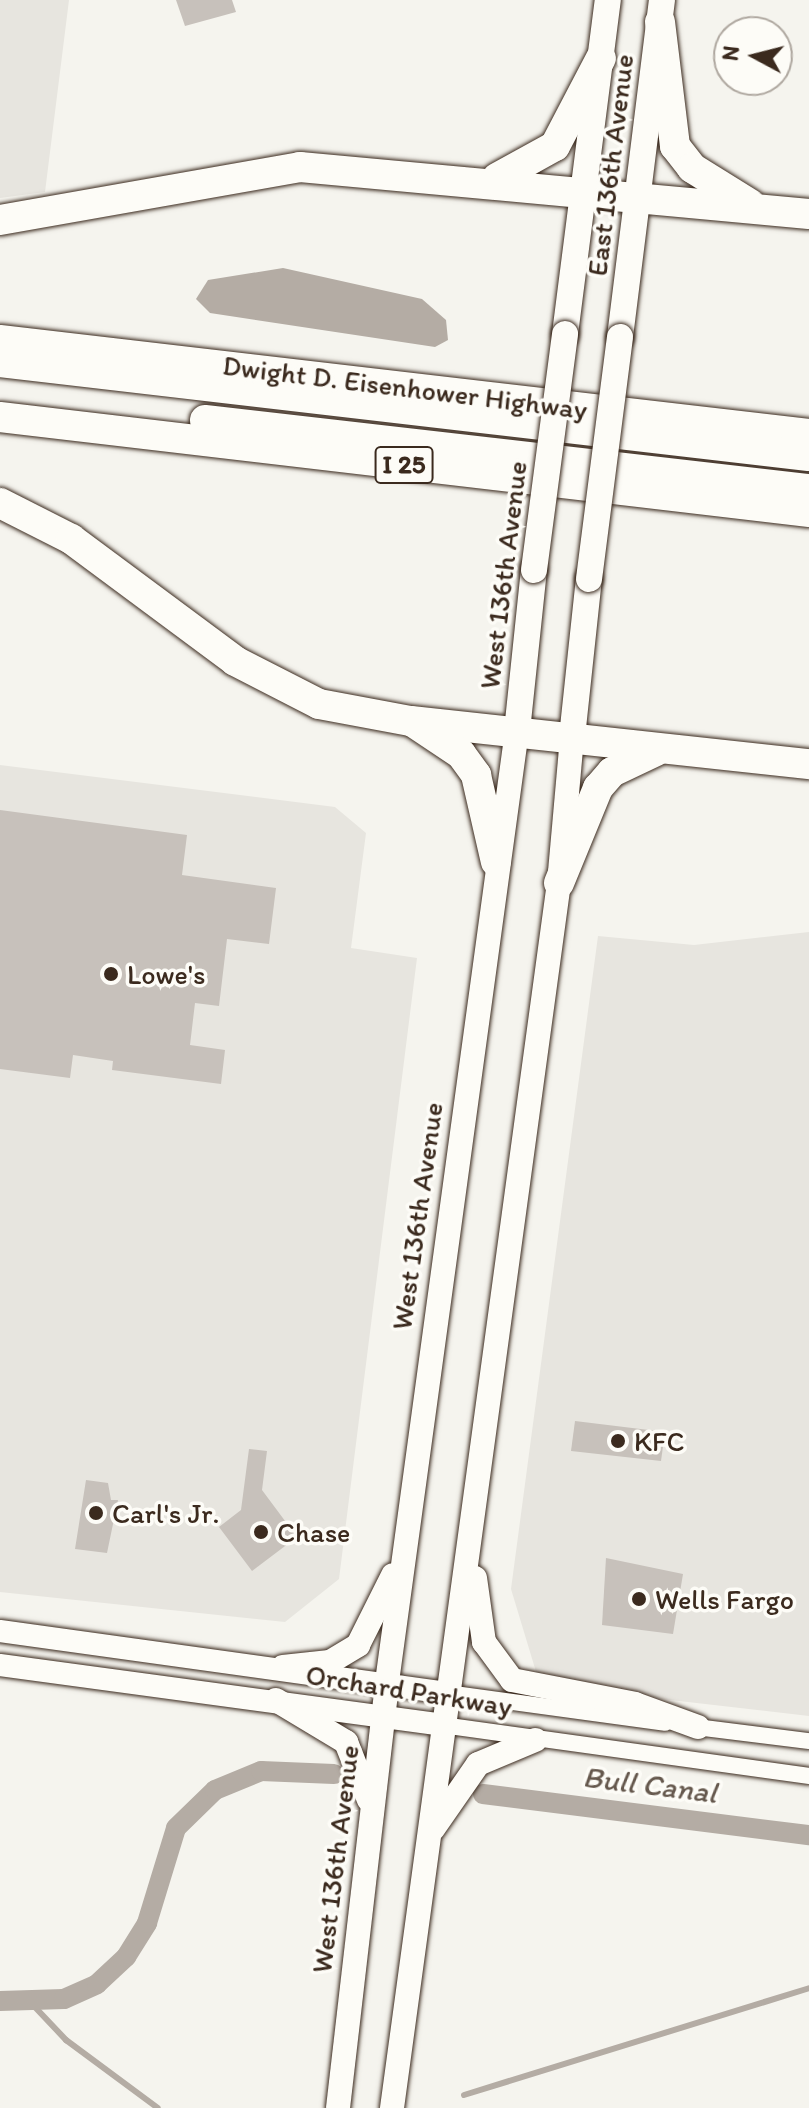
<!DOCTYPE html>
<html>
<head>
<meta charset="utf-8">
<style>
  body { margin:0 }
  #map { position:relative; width:809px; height:2108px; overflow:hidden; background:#f5f4ee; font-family:Itim,sans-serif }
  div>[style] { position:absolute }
  .built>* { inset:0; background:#e7e5df }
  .water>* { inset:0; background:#b4aca4 }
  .stream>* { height:6px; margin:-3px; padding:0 3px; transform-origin:3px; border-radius:3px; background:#b4aca4 }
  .canal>* { height:20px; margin:-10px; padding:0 10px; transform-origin:10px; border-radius:10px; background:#b4aca4 }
  .building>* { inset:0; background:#c7c1bb }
  .roads { filter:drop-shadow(0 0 2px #3b2a1e) drop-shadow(0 0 2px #3b2a1e) }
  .minor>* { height:16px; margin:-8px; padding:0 8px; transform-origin:8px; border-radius:8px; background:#fdfcf7 }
  .tertiary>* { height:22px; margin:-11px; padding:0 11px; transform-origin:11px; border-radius:11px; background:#fdfcf7 }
  .secondary>* { height:24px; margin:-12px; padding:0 12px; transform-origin:12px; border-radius:12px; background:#fdfcf7 }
  .primary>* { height:26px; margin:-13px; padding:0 13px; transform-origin:13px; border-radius:13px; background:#fdfcf7 }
  .motorway>* { height:30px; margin:-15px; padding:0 15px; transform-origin:15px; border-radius:15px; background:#fdfcf7 }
  .bridges { filter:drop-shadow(0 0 2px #3b2a1e) drop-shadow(0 0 2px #3b2a1e) }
  .primary-bridge>* { height:26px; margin:-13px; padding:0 13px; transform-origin:13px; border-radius:13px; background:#fdfcf7 }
  .dots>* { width:22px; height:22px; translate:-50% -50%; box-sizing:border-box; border:4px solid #fdfcf7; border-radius:50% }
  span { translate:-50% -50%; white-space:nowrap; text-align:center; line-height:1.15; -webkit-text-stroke:7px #fdfcf7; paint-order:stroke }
  .shield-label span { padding:2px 6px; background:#fdfcf7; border:2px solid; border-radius:6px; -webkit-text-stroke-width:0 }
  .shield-label { font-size:26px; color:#3b2a1e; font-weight:700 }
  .street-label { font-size:28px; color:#3b2a1e }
  .poi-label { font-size:28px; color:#3b2a1e }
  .left { translate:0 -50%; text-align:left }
  .water-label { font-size:30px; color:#65584d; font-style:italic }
  .north { position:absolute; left:713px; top:16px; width:80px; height:80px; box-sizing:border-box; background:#fdfcf7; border:2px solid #afa8a0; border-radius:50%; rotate:277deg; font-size:22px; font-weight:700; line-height:32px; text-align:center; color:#3b2a1e }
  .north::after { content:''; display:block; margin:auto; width:28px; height:36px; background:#3b2a1e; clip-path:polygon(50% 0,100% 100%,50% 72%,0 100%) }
</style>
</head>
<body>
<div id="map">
  <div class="built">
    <div style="clip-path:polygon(0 0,69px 0,45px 192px,0 198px)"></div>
    <div style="clip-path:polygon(0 765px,335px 807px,366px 833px,351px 948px,417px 958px,339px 1579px,285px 1622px,0 1592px)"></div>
    <div style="clip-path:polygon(809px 932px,809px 1716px,540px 1685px,511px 1589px,598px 936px,694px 945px)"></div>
  </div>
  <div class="water">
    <div style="clip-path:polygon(283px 268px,422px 299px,446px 320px,448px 340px,435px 347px,210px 313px,196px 299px,208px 280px)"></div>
  </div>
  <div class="stream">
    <div style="left:32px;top:2004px;width:50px;rotate:46.6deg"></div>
    <div style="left:66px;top:2040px;width:114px;rotate:36.5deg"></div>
    <div style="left:464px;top:2095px;width:361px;rotate:-17.2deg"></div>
  </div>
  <div class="canal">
    <div style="left:483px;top:1794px;width:329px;rotate:7.2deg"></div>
    <div style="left:0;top:2001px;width:64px;rotate:-1.8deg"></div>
    <div style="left:64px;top:1999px;width:36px;rotate:-24deg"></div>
    <div style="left:97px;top:1984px;width:40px;rotate:-43deg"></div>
    <div style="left:126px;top:1957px;width:40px;rotate:-58deg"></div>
    <div style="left:147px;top:1923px;width:99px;rotate:-73deg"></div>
    <div style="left:176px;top:1828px;width:54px;rotate:-44.3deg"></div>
    <div style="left:215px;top:1790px;width:50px;rotate:-22.4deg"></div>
    <div style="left:261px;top:1771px;width:73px;rotate:2.4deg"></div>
  </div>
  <div class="building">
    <div style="clip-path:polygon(176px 0,232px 0,236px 12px,185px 26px)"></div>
    <div style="clip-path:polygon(0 810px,187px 835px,182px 875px,276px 888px,269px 944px,227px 939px,219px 1006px,195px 1003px,190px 1045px,225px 1050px,221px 1084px,112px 1070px,113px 1061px,73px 1055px,70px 1078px,0 1069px)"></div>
    <div style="clip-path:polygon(575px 1421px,665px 1432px,661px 1461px,571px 1451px)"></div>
    <div style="clip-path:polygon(249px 1449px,267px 1451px,262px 1490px,297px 1537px,252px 1571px,219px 1527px,241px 1510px)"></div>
    <div style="clip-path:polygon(86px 1480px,108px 1483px,111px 1500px,118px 1500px,107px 1553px,75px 1549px)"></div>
    <div style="clip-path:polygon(606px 1558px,683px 1574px,673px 1634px,602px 1625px)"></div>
  </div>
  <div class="roads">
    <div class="minor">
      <div style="left:447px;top:1693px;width:220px;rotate:7.8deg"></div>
      <div style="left:442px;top:1725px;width:371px;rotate:7.9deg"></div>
      <div style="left:688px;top:1726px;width:122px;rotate:7.1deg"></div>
    </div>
    <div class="tertiary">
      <div style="left:0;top:1631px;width:451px;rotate:7.9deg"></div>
      <div style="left:0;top:1665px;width:446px;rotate:7.7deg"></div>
    </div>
    <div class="secondary">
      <div style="left:475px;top:1578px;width:65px;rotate:82deg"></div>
      <div style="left:484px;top:1642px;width:47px;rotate:53.6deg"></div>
      <div style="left:512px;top:1680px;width:125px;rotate:11deg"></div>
      <div style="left:635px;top:1704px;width:67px;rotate:20.1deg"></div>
      <div style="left:283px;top:1667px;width:47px;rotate:-6.1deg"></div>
      <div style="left:330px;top:1662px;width:33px;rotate:-31deg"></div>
      <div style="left:358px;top:1645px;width:78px;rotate:-63.4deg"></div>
      <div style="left:276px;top:1700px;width:82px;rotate:31deg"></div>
      <div style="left:346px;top:1742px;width:62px;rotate:68.4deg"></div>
      <div style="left:433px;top:1829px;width:79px;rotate:-55.3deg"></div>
      <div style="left:478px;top:1764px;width:62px;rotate:-22.8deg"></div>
      <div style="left:338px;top:2108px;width:429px;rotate:-83.4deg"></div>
      <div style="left:387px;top:1682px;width:960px;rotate:-82.22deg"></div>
      <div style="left:392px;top:2108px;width:1236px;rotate:-82.24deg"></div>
      <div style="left:559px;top:883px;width:147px;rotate:-84.9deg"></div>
    </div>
    <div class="primary">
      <div style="left:565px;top:334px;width:337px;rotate:-82.7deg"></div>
      <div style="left:620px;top:337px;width:340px;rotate:-82.9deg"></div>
      <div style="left:517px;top:731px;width:162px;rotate:-84deg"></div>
      <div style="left:572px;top:737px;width:159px;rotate:-83.9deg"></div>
    </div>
    <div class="motorway">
      <div style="left:660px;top:22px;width:125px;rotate:83.1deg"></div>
      <div style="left:675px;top:146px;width:28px;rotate:52deg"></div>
      <div style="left:692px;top:168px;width:68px;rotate:31.8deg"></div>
      <div style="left:497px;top:178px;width:66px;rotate:-28.9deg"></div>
      <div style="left:555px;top:146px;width:99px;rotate:-62.4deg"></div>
      <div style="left:0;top:220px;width:305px;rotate:-10deg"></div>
      <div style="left:300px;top:167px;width:511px;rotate:5.28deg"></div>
      <div style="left:0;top:340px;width:814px;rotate:6.63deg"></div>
      <div style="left:0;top:362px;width:814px;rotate:6.63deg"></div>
      <div style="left:0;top:417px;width:815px;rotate:6.7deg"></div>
      <div style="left:205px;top:420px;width:608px;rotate:6.52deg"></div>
      <div style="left:0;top:503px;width:80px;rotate:26.9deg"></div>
      <div style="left:71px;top:539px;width:204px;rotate:36.6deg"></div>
      <div style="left:235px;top:661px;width:94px;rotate:27.1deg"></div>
      <div style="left:319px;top:704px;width:94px;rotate:10.5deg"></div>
      <div style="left:411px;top:721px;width:400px;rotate:6.2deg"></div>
      <div style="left:416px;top:724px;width:54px;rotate:33.7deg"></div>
      <div style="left:461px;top:754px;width:26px;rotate:54deg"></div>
      <div style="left:476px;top:775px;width:89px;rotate:77.1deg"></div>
      <div style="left:559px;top:883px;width:103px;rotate:-67.7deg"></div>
      <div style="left:598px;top:788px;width:21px;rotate:-49deg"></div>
      <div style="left:612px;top:772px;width:49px;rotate:-25.5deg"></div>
    </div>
  </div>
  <div class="bridges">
    <div class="primary-bridge">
      <div style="left:534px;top:570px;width:238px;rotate:-82.5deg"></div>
      <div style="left:589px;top:579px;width:244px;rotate:-82.7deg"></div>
    </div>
  </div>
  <div class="dots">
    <div style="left:111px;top:974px;background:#3b2a1e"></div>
    <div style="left:618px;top:1441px;background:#3b2a1e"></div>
    <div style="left:96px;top:1513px;background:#3b2a1e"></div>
    <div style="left:261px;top:1532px;background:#3b2a1e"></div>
    <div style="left:639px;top:1599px;background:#3b2a1e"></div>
  </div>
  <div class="shield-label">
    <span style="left:404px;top:465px">I 25</span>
  </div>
  <div class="street-label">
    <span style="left:610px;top:165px;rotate:-83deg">East 136th Avenue</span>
    <span style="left:405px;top:387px;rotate:7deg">Dwight D. Eisenhower Highway</span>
    <span style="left:503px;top:575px;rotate:-83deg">West 136th Avenue</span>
    <span style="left:417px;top:1216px;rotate:-82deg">West 136th Avenue</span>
    <span style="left:409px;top:1690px;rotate:9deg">Orchard Parkway</span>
    <span style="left:335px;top:1859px;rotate:-83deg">West 136th Avenue</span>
  </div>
  <div class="poi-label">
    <span class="left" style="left:127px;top:974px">Lowe's</span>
    <span class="left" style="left:634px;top:1441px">KFC</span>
    <span class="left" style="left:112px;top:1513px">Carl's Jr.</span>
    <span class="left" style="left:277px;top:1532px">Chase</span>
    <span class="left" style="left:655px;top:1599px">Wells Fargo</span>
  </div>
  <div class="water-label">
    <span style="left:650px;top:1785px;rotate:7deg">Bull Canal</span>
  </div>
  <div class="north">N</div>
</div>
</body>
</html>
